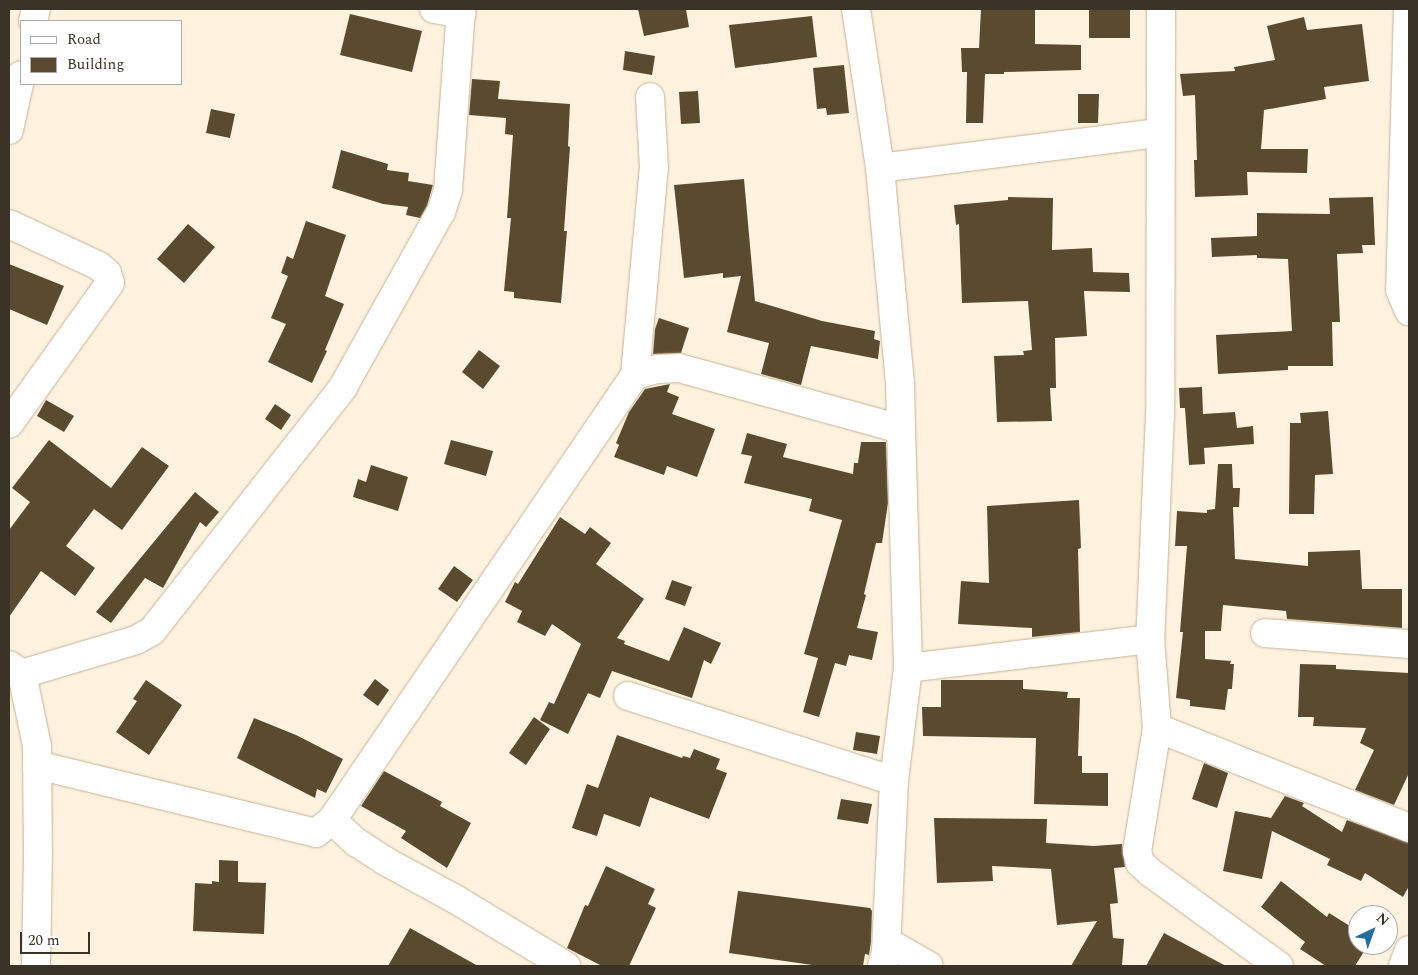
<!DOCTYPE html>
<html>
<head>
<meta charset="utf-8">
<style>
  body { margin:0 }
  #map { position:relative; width:1418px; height:975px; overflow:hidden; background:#fff3e0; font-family:Spectral,serif }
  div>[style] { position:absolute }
  .building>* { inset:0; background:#5a4a2f }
  .roads { filter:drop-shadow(0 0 1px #c5b394) drop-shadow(0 0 1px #c5b394) }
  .minor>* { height:28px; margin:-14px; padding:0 14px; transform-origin:14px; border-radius:14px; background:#fff }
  span { translate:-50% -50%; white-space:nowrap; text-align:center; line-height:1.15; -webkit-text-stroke:5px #fff; paint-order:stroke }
  .frame { position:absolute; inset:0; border:10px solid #3a3326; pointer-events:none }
  .legend { position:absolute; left:20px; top:20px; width:162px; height:65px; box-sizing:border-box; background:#fff; border:1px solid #b0ada8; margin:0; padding:6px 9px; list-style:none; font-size:15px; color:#3a3326 }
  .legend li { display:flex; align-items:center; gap:10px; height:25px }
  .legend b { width:25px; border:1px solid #b0ada8 }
  .north { position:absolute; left:1348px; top:905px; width:50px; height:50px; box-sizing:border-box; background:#fff; border:1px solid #b0ada8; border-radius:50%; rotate:42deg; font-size:14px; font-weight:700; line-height:20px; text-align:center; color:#3a3326 }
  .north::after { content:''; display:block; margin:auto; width:18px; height:22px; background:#246da1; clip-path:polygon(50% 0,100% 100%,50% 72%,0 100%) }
  .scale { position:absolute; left:20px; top:932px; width:70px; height:22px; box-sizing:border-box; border:2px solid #3a3326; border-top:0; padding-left:6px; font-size:15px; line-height:18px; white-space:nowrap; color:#3a3326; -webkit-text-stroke:4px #fff; paint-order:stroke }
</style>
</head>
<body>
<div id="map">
  <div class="building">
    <div style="clip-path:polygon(638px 9px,686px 9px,689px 27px,644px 36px)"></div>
    <div style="clip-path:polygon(981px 9px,1035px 9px,1035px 44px,1081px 45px,1081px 70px,1004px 72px,1004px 74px,985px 74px,983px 123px,966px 123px,967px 72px,962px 72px,961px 48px,979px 48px)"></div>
    <div style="clip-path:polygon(1089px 9px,1130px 9px,1130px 38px,1089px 38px)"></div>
    <div style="clip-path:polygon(350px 14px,422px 31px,412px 72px,340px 55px)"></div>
    <div style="clip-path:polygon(812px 16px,817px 57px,735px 68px,729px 25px)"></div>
    <div style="clip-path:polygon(1304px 17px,1307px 30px,1362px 24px,1369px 81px,1324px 87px,1326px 99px,1264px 110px,1261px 149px,1308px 149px,1307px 173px,1247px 172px,1248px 195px,1195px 197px,1194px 160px,1197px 160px,1195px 95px,1183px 96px,1180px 74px,1235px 71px,1234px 67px,1275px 60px,1267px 26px)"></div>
    <div style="clip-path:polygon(625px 51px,655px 56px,652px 75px,623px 70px)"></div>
    <div style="clip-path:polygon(844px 65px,849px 113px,827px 115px,826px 108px,817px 109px,813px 68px)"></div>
    <div style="clip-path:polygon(472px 79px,500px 81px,498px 99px,570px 104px,568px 146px,570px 147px,564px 231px,567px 231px,561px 303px,514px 298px,514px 292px,504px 291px,511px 218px,507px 218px,513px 135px,505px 134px,506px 118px,469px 115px)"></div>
    <div style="clip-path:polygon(698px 91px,700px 123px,681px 124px,679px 92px)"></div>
    <div style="clip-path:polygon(1078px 94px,1099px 94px,1098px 123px,1078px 123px)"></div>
    <div style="clip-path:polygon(211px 109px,235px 114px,230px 138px,206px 133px)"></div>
    <div style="clip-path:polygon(341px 150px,388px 164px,387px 170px,409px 173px,408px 181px,433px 185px,427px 206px,420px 218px,406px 215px,408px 207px,383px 204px,332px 188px)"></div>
    <div style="clip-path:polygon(744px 179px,755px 301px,822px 321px,875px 331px,874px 339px,880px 341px,878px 359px,811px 346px,801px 385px,761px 374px,769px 343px,727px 332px,741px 276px,723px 278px,723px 273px,684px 278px,674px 185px)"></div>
    <div style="clip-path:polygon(1008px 197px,1053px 198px,1052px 250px,1092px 248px,1093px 272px,1129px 273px,1130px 292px,1084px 291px,1087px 336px,1055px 338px,1056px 388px,1050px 388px,1052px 421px,997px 422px,994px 356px,1024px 355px,1023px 351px,1032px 350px,1028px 301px,962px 303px,959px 224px,956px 225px,954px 205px,1008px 200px)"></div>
    <div style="clip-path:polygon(1373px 197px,1375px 245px,1362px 245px,1363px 253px,1337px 254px,1340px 322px,1332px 322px,1333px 366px,1288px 366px,1288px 370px,1218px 374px,1216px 335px,1292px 331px,1288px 259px,1257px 258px,1257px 255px,1212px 257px,1211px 238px,1257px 236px,1257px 213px,1330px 214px,1329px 198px)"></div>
    <div style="clip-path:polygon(306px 221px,346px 235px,325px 296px,344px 304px,325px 350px,327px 351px,312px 383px,268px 362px,286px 324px,271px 318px,288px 276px,281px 273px,287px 256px,293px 259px)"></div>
    <div style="clip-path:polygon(188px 224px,215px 247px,184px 283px,157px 259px)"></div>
    <div style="clip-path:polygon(9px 264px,64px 286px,47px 325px,9px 309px)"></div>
    <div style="clip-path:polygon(659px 318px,689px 328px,681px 353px,653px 354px,655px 329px)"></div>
    <div style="clip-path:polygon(479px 350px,500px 366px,483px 389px,462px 372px)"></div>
    <div style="clip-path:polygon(670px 384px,667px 392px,679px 397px,672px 414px,715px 429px,697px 477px,667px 466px,664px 475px,614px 457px,619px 445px,616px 443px,629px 412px,645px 389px)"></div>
    <div style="clip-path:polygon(1202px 387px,1203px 414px,1235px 412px,1237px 428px,1253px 426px,1254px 444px,1204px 448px,1205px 464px,1189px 465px,1185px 408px,1180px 408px,1179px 388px)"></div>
    <div style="clip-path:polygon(46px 400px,74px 416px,64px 432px,37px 416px)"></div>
    <div style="clip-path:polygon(275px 404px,291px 415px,281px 430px,265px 419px)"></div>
    <div style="clip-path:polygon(1328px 411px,1333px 474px,1315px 475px,1314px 514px,1289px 514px,1290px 423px,1301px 423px,1300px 413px)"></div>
    <div style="clip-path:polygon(747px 433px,787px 444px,783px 457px,853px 474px,854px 463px,858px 463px,861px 442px,886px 442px,888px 503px,882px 543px,876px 543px,864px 594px,866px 595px,857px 628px,878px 632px,872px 660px,849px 655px,846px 666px,835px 663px,819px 717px,803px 712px,818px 658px,804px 654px,842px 520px,809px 511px,812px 499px,744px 483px,752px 456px,741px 454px)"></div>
    <div style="clip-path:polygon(49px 440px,111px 488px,142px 447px,169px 466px,122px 530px,94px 509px,66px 546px,95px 568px,75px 596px,41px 571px,9px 617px,9px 530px,30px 502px,12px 488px)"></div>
    <div style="clip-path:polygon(451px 440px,493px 451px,486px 476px,444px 464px)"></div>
    <div style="clip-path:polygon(1218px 464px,1232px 464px,1233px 488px,1240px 488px,1239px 507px,1233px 507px,1235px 559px,1308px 566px,1308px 552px,1360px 550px,1362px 589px,1402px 589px,1402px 628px,1287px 619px,1286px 611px,1223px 605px,1221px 631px,1205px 631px,1205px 659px,1231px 661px,1230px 664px,1234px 664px,1232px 689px,1228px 689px,1225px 710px,1190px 706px,1190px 700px,1176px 698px,1183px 632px,1180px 632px,1187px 546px,1175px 546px,1177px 511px,1207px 513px,1207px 510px,1215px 509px)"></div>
    <div style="clip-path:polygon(371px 465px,408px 477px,398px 511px,353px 497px,358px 479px,366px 482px)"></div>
    <div style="clip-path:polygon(195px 492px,219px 512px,206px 527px,200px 522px,163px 588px,145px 578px,111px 623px,96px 612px)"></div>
    <div style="clip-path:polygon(1079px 500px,1081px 548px,1078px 549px,1080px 632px,1032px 637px,1032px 628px,958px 624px,961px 581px,989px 583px,987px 506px)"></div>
    <div style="clip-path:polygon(560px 517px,585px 534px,590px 527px,611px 543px,596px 564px,644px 599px,617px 638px,625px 641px,624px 644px,669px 661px,684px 627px,721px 643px,711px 664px,704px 660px,692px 698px,612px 671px,600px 698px,588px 693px,568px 734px,540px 720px,549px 702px,554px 704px,581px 644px,552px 624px,545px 636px,517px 622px,522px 611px,505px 602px,515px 582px,518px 584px)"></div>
    <div style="clip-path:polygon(454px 566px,473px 580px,457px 602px,438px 589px)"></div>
    <div style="clip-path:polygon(672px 580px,692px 587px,685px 606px,665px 599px)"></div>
    <div style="clip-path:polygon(1300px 664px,1336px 665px,1336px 669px,1409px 673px,1409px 773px,1394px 805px,1355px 790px,1374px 750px,1360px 743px,1366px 728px,1313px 726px,1314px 717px,1298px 717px)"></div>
    <div style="clip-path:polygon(375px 679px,389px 690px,378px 706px,363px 695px)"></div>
    <div style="clip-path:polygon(146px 680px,182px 705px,149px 755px,116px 732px,137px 701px,133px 699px)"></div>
    <div style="clip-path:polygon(941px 680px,1023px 680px,1023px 689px,1068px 692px,1067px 698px,1080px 698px,1078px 756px,1082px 756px,1082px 773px,1108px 773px,1108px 806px,1034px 804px,1036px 738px,923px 736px,922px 707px,941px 707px)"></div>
    <div style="clip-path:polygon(534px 717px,550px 729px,526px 765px,509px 753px)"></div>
    <div style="clip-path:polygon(254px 718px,296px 735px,343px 759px,326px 793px,317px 789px,315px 798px,237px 758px)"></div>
    <div style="clip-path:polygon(856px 732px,880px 736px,877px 754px,853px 750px)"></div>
    <div style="clip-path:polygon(617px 735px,682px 758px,683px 756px,690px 758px,694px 749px,720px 759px,716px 769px,727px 773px,709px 819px,650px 797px,640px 827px,604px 814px,597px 836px,572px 828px,587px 784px,598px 788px)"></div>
    <div style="clip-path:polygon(1204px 763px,1228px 773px,1217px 808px,1192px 799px)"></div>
    <div style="clip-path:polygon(384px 771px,442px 802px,440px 806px,471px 823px,447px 868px,401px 838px,406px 831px,361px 806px)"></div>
    <div style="clip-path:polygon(1285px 796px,1304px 803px,1302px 806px,1342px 832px,1347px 820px,1409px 843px,1409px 886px,1403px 897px,1365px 873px,1361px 881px,1327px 865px,1330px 859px,1272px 831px,1262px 879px,1223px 871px,1235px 811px,1271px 818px)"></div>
    <div style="clip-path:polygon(841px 799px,872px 804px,868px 824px,837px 819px)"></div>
    <div style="clip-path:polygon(934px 818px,1047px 819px,1046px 843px,1094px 846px,1122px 844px,1125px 867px,1114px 868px,1118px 903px,1110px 904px,1113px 938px,1124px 939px,1122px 966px,1071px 966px,1097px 921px,1057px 925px,1051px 869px,992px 866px,993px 881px,937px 883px)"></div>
    <div style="clip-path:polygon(219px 860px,238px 861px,238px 882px,266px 883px,264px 934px,193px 931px,195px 883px,212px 884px,212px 881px,219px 882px)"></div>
    <div style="clip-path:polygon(606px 866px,655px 889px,648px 904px,656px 908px,629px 966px,602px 966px,567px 948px,585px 905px,588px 906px)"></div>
    <div style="clip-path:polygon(1281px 881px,1327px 917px,1329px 913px,1358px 931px,1358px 945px,1368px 945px,1355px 966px,1326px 966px,1300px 949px,1305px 942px,1261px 907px)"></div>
    <div style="clip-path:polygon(738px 891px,870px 908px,872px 911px,871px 942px,869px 955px,865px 954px,863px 966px,819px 966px,729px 953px)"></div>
    <div style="clip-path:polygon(410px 928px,478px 966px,388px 966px)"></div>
    <div style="clip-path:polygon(1164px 933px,1226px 966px,1146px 966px)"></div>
  </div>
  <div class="roads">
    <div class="minor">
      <div style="left:434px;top:9px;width:28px;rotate:10deg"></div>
      <div style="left:856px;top:9px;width:161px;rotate:81.4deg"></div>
      <div style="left:880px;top:168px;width:215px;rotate:84.7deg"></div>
      <div style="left:900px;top:382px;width:47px;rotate:88.8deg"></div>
      <div style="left:901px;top:429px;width:239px;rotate:88.3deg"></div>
      <div style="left:908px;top:668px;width:114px;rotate:97.1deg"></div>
      <div style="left:894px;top:781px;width:172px;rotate:92.7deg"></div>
      <div style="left:886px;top:953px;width:14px;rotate:107deg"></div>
      <div style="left:1161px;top:9px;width:405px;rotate:90.1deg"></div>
      <div style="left:1160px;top:414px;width:225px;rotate:92.5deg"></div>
      <div style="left:1150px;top:639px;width:89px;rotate:85.5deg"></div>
      <div style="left:1157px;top:728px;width:125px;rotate:99.2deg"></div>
      <div style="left:1137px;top:851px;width:12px;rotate:76deg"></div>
      <div style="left:1140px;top:863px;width:15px;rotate:42deg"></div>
      <div style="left:1151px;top:873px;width:158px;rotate:36deg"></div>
      <div style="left:1408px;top:9px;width:281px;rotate:91.6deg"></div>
      <div style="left:1400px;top:290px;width:23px;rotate:67deg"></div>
      <div style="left:33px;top:21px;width:12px;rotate:-76deg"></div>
      <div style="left:9px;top:130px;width:56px;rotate:-77.7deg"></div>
      <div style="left:880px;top:168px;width:281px;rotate:-7.2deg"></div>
      <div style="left:9px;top:224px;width:99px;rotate:25deg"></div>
      <div style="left:99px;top:266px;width:11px;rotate:41deg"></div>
      <div style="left:107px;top:273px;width:10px;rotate:73deg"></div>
      <div style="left:110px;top:283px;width:173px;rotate:125.6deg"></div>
      <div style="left:635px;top:375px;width:208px;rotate:-84.8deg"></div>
      <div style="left:654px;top:168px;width:71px;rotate:-93.2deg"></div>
      <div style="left:1265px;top:633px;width:144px;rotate:4.4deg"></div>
      <div style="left:9px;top:665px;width:16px;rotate:35deg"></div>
      <div style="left:22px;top:674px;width:74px;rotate:78.2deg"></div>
      <div style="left:37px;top:746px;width:106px;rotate:89.5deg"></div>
      <div style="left:38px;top:852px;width:114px;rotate:91deg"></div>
      <div style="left:908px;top:668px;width:244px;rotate:-6.8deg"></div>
      <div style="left:22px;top:674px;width:119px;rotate:-16.6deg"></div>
      <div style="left:136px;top:640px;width:18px;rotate:-29deg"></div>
      <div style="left:152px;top:631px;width:310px;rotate:-51.9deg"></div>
      <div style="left:343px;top:387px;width:201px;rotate:-60.8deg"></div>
      <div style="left:441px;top:212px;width:23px;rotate:-72deg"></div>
      <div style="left:448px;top:190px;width:181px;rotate:-85.9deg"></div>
      <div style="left:628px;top:696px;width:279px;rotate:17.7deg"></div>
      <div style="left:1157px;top:728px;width:271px;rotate:21.6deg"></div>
      <div style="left:37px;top:765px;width:287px;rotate:13.7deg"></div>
      <div style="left:316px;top:833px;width:21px;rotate:-39deg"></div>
      <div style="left:332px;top:820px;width:538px;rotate:-55.75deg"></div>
      <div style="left:635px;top:375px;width:24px;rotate:-15deg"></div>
      <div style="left:658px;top:369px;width:21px;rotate:-3deg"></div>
      <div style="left:679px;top:368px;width:230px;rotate:15.4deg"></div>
      <div style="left:332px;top:820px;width:33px;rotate:43deg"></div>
      <div style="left:356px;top:842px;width:35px;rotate:33deg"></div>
      <div style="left:385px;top:861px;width:80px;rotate:28.5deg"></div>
      <div style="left:455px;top:899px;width:130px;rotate:31.1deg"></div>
      <div style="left:887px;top:942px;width:48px;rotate:29.7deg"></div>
      <div style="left:1403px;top:966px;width:17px;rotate:-69deg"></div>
    </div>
  </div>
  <div class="frame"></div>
  <ul class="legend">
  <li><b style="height:6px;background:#fff"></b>Road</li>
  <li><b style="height:14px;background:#5a4a2f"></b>Building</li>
  </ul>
  <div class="north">N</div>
  <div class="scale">20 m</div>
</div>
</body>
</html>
